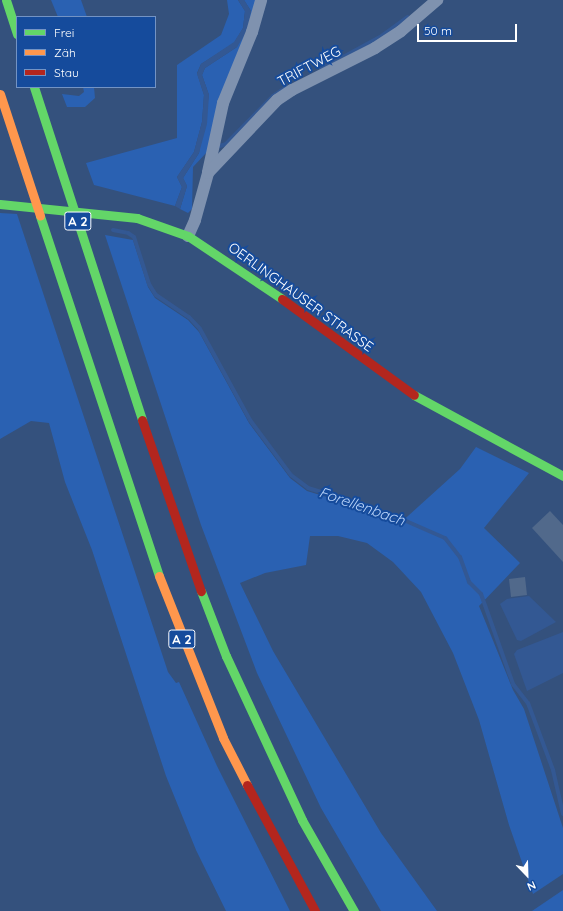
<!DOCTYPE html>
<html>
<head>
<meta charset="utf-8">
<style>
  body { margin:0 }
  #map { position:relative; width:563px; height:911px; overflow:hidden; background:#34517d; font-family:Quicksand,sans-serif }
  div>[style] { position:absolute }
  .green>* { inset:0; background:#2a61b2 }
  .water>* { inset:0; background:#335893 }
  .stream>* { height:4px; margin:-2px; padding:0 2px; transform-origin:2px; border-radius:2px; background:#335893 }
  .building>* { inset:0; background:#51698b }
  .street>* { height:12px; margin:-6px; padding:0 6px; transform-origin:6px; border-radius:6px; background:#7f92af }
  .fast>* { height:9px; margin:-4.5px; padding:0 4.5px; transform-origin:4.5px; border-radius:4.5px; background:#63d668 }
  .slow>* { height:9px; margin:-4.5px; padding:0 4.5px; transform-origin:4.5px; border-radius:4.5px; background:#ff974d }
  .jam>* { height:9px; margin:-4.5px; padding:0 4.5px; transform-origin:4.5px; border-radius:4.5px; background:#b3261e }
  span { translate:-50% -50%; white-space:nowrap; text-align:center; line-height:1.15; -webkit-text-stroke:4px #154b9c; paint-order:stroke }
  .shield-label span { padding:1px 3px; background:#154b9c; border:1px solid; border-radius:3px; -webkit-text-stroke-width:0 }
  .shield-label { font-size:13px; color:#fff; font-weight:700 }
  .street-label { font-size:14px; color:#fff }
  .water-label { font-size:15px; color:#b8d3f9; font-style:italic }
  .legend { position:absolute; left:16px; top:16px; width:140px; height:72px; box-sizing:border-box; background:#154b9c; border:1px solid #7393c4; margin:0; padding:5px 7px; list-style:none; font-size:12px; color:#fff }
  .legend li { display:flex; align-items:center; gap:8px; height:20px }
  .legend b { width:20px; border:1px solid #7393c4 }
  .north { position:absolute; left:507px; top:855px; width:40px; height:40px; -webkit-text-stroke:3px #154b9c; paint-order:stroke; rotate:157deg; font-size:11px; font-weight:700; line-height:16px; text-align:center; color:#fff }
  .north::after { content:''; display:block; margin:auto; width:14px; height:18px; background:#fff; clip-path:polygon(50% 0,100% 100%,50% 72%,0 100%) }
  .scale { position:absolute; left:417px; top:24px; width:100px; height:18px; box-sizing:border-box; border:2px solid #fff; border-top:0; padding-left:5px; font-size:12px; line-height:14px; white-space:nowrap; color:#fff; -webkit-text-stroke:3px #154b9c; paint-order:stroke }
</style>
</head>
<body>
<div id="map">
  <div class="green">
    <div style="clip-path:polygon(51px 0,81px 0,87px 17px,58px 17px)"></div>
    <div style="clip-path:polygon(227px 0,238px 0,245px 11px,243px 28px,234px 43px,201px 64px,197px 73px,204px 95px,202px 122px,194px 152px,177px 177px,182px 187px,175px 206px,94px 185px,86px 163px,177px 138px,177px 65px,221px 35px,229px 14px)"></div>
    <div style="clip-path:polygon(244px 0,258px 0,207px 152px,193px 167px,192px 209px,188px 213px,180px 209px,187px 186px,183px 178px,199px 153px,209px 95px,202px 75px,205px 68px,237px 47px,251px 11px)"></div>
    <div style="clip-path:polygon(83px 87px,94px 87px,95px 98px,85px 107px,67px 107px,62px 94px,79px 96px,84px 92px)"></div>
    <div style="clip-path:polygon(0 213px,17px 214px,168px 672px,176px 683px,179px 682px,217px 766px,290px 911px,226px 911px,196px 850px,166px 776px,92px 550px,65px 482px,49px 423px,31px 421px,0 439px)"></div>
    <div style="clip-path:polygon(105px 235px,133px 240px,148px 287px,155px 298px,188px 320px,199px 332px,249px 423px,290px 478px,307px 491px,369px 510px,398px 525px,460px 469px,476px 447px,529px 473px,484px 528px,520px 563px,479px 606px,513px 690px,524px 709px,563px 828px,563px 874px,533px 894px,509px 825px,479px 720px,453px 653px,421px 592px,393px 562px,367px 543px,338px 536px,310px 536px,306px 565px,265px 573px,240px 583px,273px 651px,381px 833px,437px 911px,381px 911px,321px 808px,257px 673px,201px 525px)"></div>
    <div style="clip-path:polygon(563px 890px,563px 911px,532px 911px)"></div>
  </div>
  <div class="water">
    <div style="clip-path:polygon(238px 0,244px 0,251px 11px,248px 30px,237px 47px,205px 68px,202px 75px,209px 95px,207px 124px,199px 153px,183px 178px,187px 186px,180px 209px,175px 206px,182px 187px,177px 177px,194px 152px,202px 122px,204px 95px,197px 74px,201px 64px,234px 42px,243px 28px,245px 11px)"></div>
    <div style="clip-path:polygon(529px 596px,556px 622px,521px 641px,517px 640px,500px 604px,507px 599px)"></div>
    <div style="clip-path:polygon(563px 632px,563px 673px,527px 691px,514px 654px,517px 650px)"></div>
  </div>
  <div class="stream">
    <div style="left:321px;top:69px;width:67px;rotate:-28.5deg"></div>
    <div style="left:380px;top:37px;width:34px;rotate:-36deg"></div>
    <div style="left:220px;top:146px;width:6px;rotate:-18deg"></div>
    <div style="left:226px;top:144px;width:67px;rotate:-45.6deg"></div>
    <div style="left:273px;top:96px;width:17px;rotate:-33deg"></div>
    <div style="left:113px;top:230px;width:15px;rotate:11deg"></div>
    <div style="left:128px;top:233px;width:7px;rotate:34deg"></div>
    <div style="left:134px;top:237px;width:49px;rotate:72.3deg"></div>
    <div style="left:149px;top:284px;width:13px;rotate:58deg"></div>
    <div style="left:156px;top:295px;width:40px;rotate:34deg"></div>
    <div style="left:189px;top:317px;width:16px;rotate:47deg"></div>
    <div style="left:200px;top:329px;width:104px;rotate:61.2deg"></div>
    <div style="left:250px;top:420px;width:69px;rotate:53.3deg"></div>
    <div style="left:291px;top:475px;width:21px;rotate:37deg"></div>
    <div style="left:308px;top:488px;width:65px;rotate:17deg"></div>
    <div style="left:370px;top:507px;width:33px;rotate:27deg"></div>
    <div style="left:399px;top:522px;width:7px;rotate:-8deg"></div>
    <div style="left:406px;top:521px;width:43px;rotate:23.6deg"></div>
    <div style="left:445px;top:538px;width:24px;rotate:52deg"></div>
    <div style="left:460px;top:557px;width:27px;rotate:70deg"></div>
    <div style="left:469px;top:582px;width:17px;rotate:45deg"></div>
    <div style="left:481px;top:594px;width:96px;rotate:70.4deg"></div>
    <div style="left:513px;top:684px;width:24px;rotate:52deg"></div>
    <div style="left:528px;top:703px;width:72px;rotate:69.5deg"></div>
    <div style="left:553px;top:770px;width:45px;rotate:77.2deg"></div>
  </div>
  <div class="building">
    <div style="clip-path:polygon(550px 511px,563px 525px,563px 562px,532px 528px)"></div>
    <div style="clip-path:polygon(525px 577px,527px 595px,511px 597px,509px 579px)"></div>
  </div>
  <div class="street">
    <div style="left:208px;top:172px;width:71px;rotate:-77.7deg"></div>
    <div style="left:223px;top:103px;width:77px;rotate:-67.8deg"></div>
    <div style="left:252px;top:32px;width:33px;rotate:-74deg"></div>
    <div style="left:188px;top:236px;width:17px;rotate:-66deg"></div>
    <div style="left:195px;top:220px;width:49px;rotate:-74.5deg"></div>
    <div style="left:208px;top:173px;width:100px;rotate:-46.6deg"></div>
    <div style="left:277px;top:100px;width:18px;rotate:-34deg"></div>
    <div style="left:292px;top:90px;width:93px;rotate:-26.8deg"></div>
    <div style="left:375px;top:48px;width:31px;rotate:-33deg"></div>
    <div style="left:401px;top:31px;width:48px;rotate:-40.7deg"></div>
  </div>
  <div class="fast">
    <div style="left:6px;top:0;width:36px;rotate:72deg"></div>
    <div style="left:34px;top:87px;width:350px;rotate:72deg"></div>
    <div style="left:0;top:204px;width:138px;rotate:5.8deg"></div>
    <div style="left:137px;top:218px;width:54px;rotate:19.4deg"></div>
    <div style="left:188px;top:236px;width:113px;rotate:33.8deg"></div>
    <div style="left:40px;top:216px;width:379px;rotate:71.7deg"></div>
    <div style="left:414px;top:395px;width:170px;rotate:28.5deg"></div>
    <div style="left:201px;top:591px;width:70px;rotate:69deg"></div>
    <div style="left:226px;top:656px;width:181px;rotate:65.1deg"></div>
    <div style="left:302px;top:820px;width:105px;rotate:60.3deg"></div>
  </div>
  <div class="slow">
    <div style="left:0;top:94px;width:128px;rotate:71.8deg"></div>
    <div style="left:159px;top:576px;width:174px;rotate:68.4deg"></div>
    <div style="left:223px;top:738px;width:53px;rotate:62.9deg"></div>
  </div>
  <div class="jam">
    <div style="left:282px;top:299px;width:163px;rotate:36deg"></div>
    <div style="left:142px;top:420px;width:181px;rotate:71deg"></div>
    <div style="left:247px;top:785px;width:143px;rotate:61.6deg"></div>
  </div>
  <div class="shield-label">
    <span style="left:78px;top:221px">A 2</span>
    <span style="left:182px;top:639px">A 2</span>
  </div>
  <div class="street-label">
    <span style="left:309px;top:66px;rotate:-28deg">TRIFTWEG</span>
    <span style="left:301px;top:297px;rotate:36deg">OERLINGHAUSER STRASSE</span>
  </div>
  <div class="water-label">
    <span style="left:362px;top:506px;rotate:19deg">Forellenbach</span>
  </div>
  <ul class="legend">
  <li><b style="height:5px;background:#63d668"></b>Frei</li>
  <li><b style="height:5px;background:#ff974d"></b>Zäh</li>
  <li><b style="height:5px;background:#b3261e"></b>Stau</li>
  </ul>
  <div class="north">N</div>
  <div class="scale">50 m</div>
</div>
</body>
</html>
